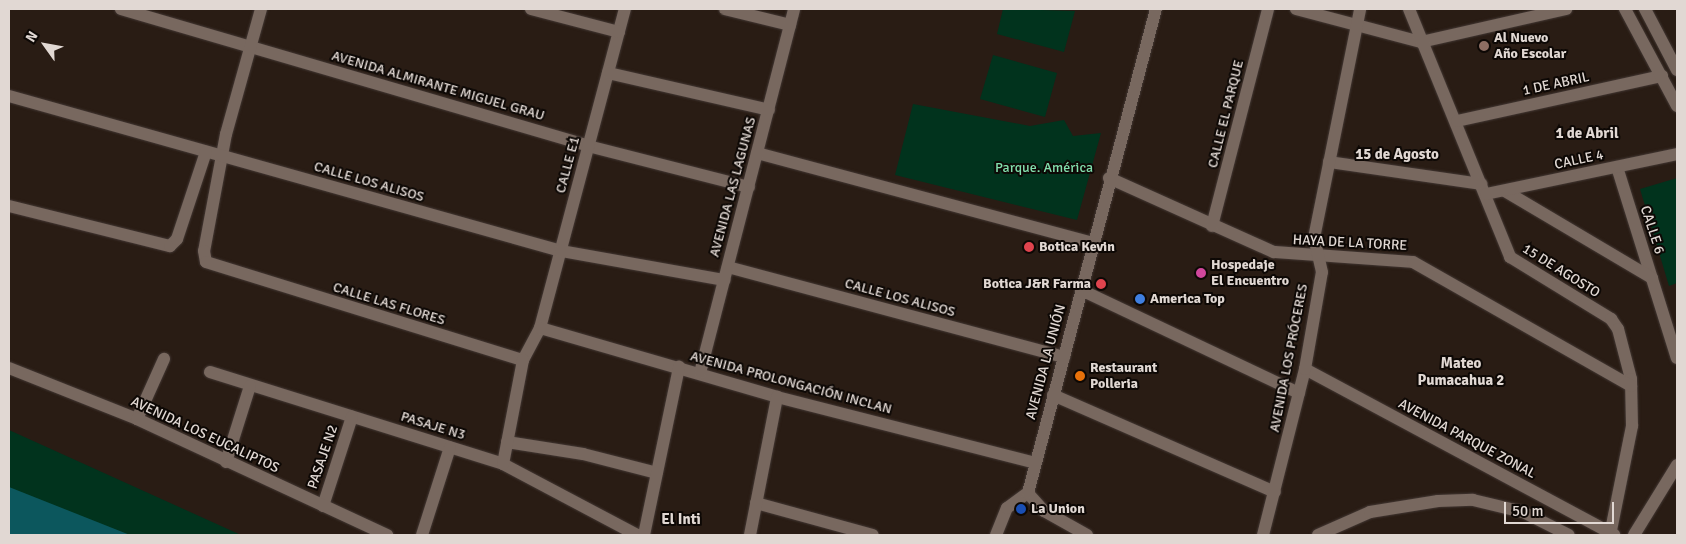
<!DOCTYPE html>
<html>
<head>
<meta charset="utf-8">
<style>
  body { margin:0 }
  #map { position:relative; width:1686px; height:544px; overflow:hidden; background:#291c14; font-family:Signika,sans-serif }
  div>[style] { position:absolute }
  .green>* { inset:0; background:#01331d }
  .water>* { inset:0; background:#0c575d }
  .roads { filter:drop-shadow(0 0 1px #433834) drop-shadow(0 0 1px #433834) }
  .minor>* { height:12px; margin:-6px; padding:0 6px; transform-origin:6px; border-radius:6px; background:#78685f }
  .tertiary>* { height:12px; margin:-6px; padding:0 6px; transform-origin:6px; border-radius:6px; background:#78685f }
  .dots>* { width:14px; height:14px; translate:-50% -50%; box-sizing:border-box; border:2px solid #0d0805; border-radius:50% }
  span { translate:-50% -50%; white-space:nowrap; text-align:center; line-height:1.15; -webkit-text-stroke:4px #0d0805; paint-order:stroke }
  .poi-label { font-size:14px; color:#e1d8d3; font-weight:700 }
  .left { translate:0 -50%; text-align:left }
  .right { translate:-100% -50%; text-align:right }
  .street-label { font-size:14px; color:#e1d8d3 }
  .park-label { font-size:14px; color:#82deac }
  .neighbourhood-label { font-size:15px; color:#e1d8d3; font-weight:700 }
  .frame { position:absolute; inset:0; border:10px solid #e1d8d3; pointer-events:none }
  .north { position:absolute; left:20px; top:20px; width:50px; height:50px; -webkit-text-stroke:4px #0d0805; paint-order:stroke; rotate:302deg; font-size:14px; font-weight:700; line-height:20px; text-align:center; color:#e1d8d3 }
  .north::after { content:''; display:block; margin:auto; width:18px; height:22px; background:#e1d8d3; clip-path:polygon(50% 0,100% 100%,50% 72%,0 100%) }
  .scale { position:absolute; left:1504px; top:502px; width:110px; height:22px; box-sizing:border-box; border:2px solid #e1d8d3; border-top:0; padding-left:6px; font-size:15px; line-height:18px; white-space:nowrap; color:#e1d8d3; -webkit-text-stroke:4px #0d0805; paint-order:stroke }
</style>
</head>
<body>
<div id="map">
  <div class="green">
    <div style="clip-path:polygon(1003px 9px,1075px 11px,1064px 52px,997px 34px)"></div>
    <div style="clip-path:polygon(993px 55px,1057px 73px,1045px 117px,980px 99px)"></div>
    <div style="clip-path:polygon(913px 104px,1030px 126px,1064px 120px,1073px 136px,1101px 133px,1077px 220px,895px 175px)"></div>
    <div style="clip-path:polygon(1677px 178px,1677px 283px,1669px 286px,1640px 189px)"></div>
    <div style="clip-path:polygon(9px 430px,241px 535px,9px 535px)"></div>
  </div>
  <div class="water">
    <div style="clip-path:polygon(9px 487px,130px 535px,9px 535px)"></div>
  </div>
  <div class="roads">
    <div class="minor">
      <div style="left:121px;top:9px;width:487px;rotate:16.3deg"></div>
      <div style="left:588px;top:146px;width:166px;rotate:14.3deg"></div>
      <div style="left:261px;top:9px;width:130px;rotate:105.6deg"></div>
      <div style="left:226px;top:134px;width:119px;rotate:100.6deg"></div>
      <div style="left:204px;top:251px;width:11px;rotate:80deg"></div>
      <div style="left:206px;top:262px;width:332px;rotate:17.2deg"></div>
      <div style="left:523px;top:360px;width:36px;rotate:-62deg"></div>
      <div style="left:540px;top:328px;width:330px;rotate:-75.1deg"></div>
      <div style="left:531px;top:9px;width:91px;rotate:14.6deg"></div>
      <div style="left:725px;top:9px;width:67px;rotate:13.8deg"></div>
      <div style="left:1296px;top:9px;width:129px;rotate:14.8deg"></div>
      <div style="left:1421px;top:42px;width:149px;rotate:-12.8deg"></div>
      <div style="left:1409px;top:9px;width:268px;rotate:67.8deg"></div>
      <div style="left:1510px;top:257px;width:119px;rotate:31.5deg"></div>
      <div style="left:1611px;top:319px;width:12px;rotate:55deg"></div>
      <div style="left:1618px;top:329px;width:52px;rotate:75.4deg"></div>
      <div style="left:1631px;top:379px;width:47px;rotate:88.8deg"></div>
      <div style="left:1632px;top:426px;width:111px;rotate:101.4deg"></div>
      <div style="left:608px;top:73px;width:165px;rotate:12.9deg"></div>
      <div style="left:9px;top:96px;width:573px;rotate:15.68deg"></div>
      <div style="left:561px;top:251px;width:166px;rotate:10.1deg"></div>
      <div style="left:1457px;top:121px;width:210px;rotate:-12.4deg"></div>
      <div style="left:757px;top:153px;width:348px;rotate:15deg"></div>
      <div style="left:1329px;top:162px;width:154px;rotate:8.2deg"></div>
      <div style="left:1617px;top:167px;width:200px;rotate:72.6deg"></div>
      <div style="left:1109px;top:178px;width:181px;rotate:24.2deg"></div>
      <div style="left:1274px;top:252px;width:139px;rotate:4.1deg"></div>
      <div style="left:1413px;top:262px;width:251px;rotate:29.6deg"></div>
      <div style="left:1505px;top:191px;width:171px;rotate:30.6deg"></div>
      <div style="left:1486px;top:194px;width:195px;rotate:-11.8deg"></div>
      <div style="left:9px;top:206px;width:166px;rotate:14deg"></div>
      <div style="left:170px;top:246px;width:10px;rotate:-45deg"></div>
      <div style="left:177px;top:239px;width:92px;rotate:-71.6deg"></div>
      <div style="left:1212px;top:226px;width:224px;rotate:-75.5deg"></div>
      <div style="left:728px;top:267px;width:348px;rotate:15deg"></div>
      <div style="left:1081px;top:290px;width:241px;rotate:25.3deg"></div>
      <div style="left:540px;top:328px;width:247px;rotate:16.2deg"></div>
      <div style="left:777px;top:397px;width:266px;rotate:14.3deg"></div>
      <div style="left:1305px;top:369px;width:351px;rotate:28.2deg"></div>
      <div style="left:210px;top:372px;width:307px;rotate:17.4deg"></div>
      <div style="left:503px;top:464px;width:152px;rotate:27.9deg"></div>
      <div style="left:700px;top:373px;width:376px;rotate:-75.5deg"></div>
      <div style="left:1053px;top:395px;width:242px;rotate:23.6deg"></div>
      <div style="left:137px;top:419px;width:66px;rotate:-65.8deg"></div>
      <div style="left:507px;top:442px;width:77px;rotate:9deg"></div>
      <div style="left:583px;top:454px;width:76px;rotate:14.4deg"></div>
      <div style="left:226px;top:462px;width:80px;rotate:-72.5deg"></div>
      <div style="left:503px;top:464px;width:106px;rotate:-79.1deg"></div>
      <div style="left:756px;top:503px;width:121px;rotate:15.3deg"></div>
      <div style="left:323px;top:506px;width:94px;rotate:-72deg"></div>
      <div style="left:422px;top:535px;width:92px;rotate:-72.3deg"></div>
      <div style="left:644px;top:535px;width:172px;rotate:-78.2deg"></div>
      <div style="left:750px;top:535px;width:141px;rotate:-78.9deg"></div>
      <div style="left:996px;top:535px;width:29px;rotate:-68deg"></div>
      <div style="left:1007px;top:508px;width:26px;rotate:-36deg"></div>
      <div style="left:1263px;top:535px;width:171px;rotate:-75.8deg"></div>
      <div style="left:1305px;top:369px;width:98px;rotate:-80.1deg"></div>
      <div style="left:1322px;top:272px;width:35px;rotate:-103deg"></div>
      <div style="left:1314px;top:238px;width:234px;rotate:-78.6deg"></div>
      <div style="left:1318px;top:535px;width:57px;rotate:-23.9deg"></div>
      <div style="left:1370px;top:512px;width:69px;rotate:-9.2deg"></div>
      <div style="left:1438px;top:501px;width:35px;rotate:-2deg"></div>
      <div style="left:1473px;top:500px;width:51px;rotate:13.5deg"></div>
      <div style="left:1523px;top:512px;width:51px;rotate:26.6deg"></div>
      <div style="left:1634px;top:535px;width:82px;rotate:-58.4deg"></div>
    </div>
    <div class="tertiary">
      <div style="left:1625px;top:9px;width:110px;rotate:61.8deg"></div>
      <div style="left:1645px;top:9px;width:69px;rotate:62.3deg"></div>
      <div style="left:9px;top:368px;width:138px;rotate:21.7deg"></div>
      <div style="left:137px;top:419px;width:276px;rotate:24.9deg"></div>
      <div style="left:1087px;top:535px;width:49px;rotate:-150.8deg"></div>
      <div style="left:1044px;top:511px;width:24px;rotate:-132deg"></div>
      <div style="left:1028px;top:493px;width:501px;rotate:-75.19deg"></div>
    </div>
  </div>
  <div class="dots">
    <div style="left:1484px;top:46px;background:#8d6e63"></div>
    <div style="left:1029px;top:247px;background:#e0444e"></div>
    <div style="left:1201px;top:273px;background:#d1479c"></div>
    <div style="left:1101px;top:284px;background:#e0444e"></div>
    <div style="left:1140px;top:299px;background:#3f7fe0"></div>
    <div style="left:1080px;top:376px;background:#e8710a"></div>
    <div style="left:1021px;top:509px;background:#1a4fb4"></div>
  </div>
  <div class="poi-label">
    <span class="left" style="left:1494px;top:46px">Al Nuevo<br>Año Escolar</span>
    <span class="left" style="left:1039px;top:247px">Botica Kevin</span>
    <span class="left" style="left:1211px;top:273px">Hospedaje<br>El Encuentro</span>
    <span class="right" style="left:1091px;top:284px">Botica J&amp;R Farma</span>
    <span class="left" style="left:1150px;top:299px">America Top</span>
    <span class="left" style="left:1090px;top:376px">Restaurant<br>Polleria</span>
    <span class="left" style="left:1031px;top:509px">La Union</span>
  </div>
  <div class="street-label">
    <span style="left:1556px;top:84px;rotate:-12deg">1 DE ABRIL</span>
    <span style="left:438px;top:86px;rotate:16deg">AVENIDA ALMIRANTE MIGUEL GRAU</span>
    <span style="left:1226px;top:114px;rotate:-76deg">CALLE EL PARQUE</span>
    <span style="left:1579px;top:160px;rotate:-12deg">CALLE 4</span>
    <span style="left:568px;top:165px;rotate:-75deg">CALLE E1</span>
    <span style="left:369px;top:182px;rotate:16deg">CALLE LOS ALISOS</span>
    <span style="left:733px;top:187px;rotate:-75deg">AVENIDA LAS LAGUNAS</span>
    <span style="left:1652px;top:230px;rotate:72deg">CALLE 6</span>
    <span style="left:1350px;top:243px;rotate:3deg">HAYA DE LA TORRE</span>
    <span style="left:1561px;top:271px;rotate:32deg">15 DE AGOSTO</span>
    <span style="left:900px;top:298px;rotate:15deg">CALLE LOS ALISOS</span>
    <span style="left:389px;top:304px;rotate:17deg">CALLE LAS FLORES</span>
    <span style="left:1289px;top:358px;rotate:-79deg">AVENIDA LOS PRÓCERES</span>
    <span style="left:1046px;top:362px;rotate:-75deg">AVENIDA LA UNIÓN</span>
    <span style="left:791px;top:383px;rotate:15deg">AVENIDA PROLONGACIÓN INCLAN</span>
    <span style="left:433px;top:426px;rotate:17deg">PASAJE N3</span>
    <span style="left:205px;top:435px;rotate:25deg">AVENIDA LOS EUCALIPTOS</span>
    <span style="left:1467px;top:439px;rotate:28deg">AVENIDA PARQUE ZONAL</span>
    <span style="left:323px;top:457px;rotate:-71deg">PASAJE N2</span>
  </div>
  <div class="park-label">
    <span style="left:1044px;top:168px">Parque. América</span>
  </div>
  <div class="neighbourhood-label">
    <span style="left:1587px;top:134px">1 de Abril</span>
    <span style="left:1397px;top:155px">15 de Agosto</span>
    <span style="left:1461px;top:372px">Mateo<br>Pumacahua 2</span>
    <span style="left:681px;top:520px">El Inti</span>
  </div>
  <div class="frame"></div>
  <div class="north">N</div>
  <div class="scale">50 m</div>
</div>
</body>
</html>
